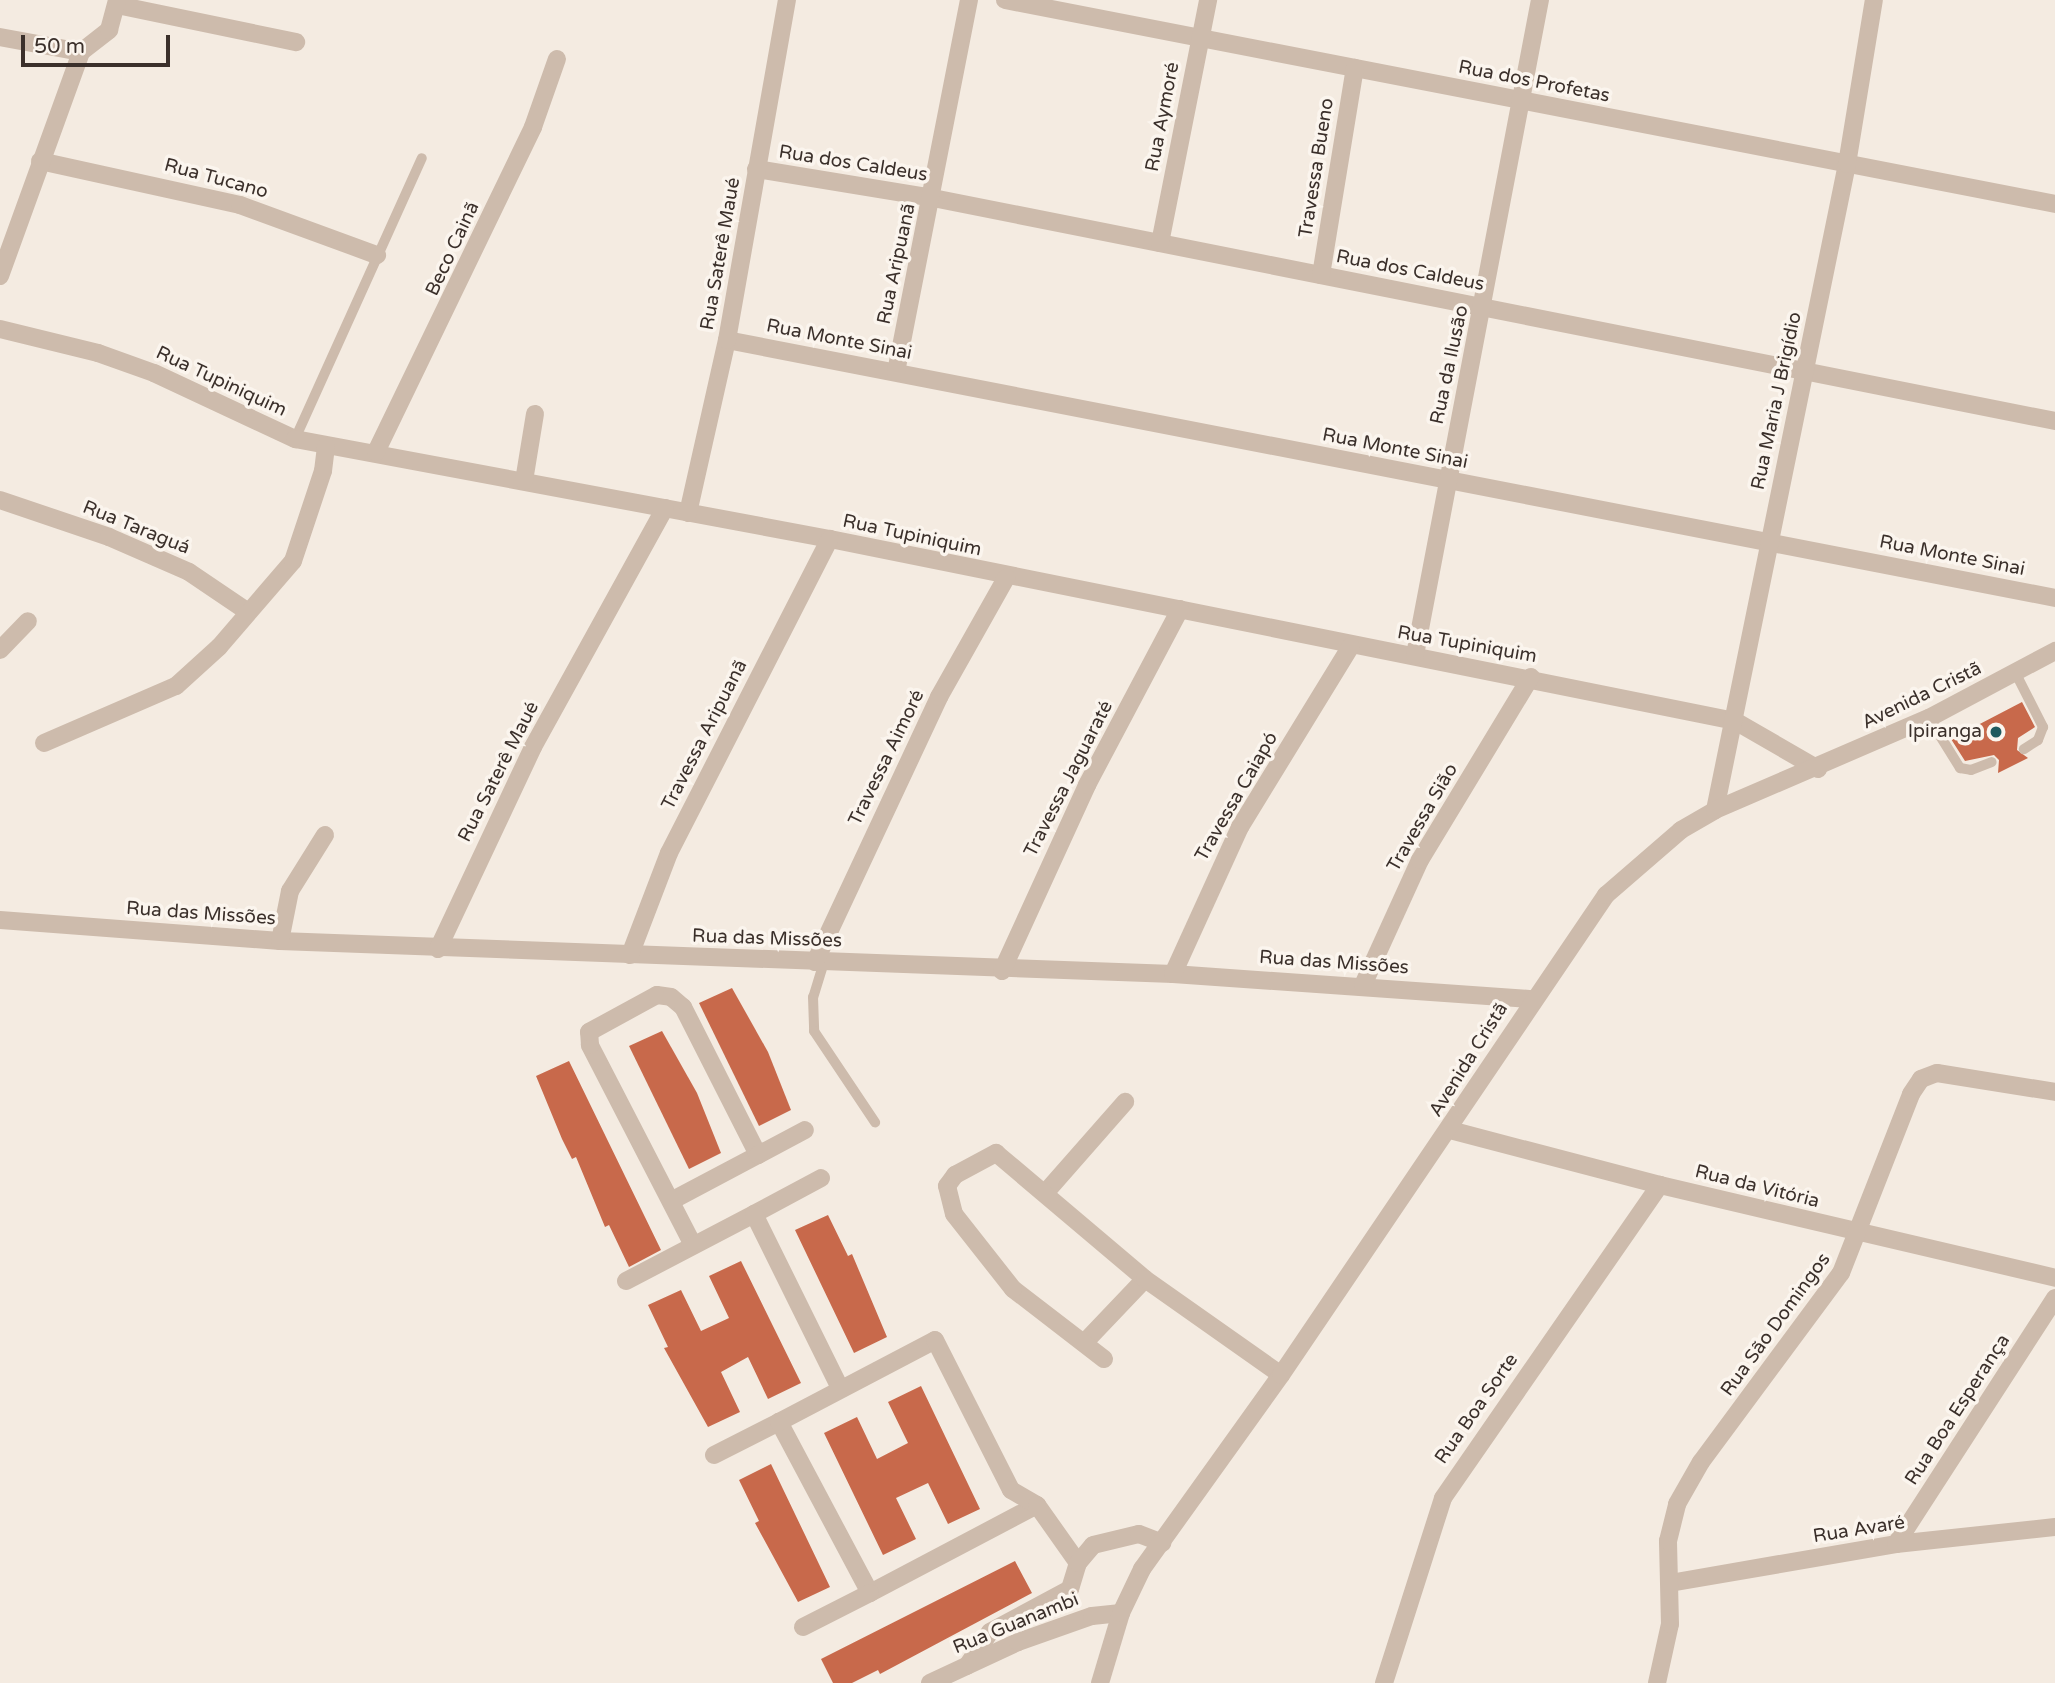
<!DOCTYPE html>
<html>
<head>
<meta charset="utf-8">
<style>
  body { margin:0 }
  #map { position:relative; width:2055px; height:1683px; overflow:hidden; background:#f4ebe1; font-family:"Varela Round",sans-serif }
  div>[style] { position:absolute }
  .building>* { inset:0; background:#c8694b }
  .service>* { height:10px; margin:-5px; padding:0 5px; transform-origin:5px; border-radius:5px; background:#cdbbac }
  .minor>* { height:18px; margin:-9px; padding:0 9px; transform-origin:9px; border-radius:9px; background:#cdbbac }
  .dots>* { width:19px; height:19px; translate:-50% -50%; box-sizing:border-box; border:4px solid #fbf5ee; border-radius:50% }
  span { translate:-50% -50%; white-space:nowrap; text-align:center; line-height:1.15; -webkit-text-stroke:7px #fbf5ee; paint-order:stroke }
  .street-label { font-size:19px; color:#3b302b }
  .poi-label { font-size:19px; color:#3b302b }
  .right { translate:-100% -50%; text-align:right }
  .scale { position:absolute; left:21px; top:35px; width:149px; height:32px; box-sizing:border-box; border:4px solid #3b302b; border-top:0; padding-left:9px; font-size:21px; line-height:24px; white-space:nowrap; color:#3b302b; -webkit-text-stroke:5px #fbf5ee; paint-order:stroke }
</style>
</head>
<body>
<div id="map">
  <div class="building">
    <div style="clip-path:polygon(2022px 702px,2035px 727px,2018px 738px,2017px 750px,2028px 758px,1998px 773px,1999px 760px,1994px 755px,1965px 761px,1951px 739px)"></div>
    <div style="clip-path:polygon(732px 988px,768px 1052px,791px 1110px,759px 1126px,699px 1003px)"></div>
    <div style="clip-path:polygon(662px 1031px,697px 1093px,721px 1153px,689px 1169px,629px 1046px)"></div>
    <div style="clip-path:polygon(569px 1061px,661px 1250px,629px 1267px,609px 1225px,605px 1227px,576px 1157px,572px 1159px,562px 1139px,536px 1076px)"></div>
    <div style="clip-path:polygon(828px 1215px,848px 1256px,852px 1254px,887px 1337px,854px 1353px,795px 1230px)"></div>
    <div style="clip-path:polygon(741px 1261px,801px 1383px,768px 1399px,748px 1357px,721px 1372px,740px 1412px,708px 1427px,664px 1348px,668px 1347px,648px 1305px,681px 1290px,701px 1331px,729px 1318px,709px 1276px)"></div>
    <div style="clip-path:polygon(921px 1386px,980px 1509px,948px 1524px,928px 1483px,896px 1498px,916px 1539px,883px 1555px,824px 1433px,857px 1417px,877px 1459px,908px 1443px,888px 1402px)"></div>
    <div style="clip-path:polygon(771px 1464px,830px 1587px,798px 1602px,755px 1523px,759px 1521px,739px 1480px)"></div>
    <div style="clip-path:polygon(1015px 1561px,1032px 1593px,880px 1674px,878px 1670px,852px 1683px,833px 1683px,821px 1659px)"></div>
  </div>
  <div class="service">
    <div style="left:295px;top:439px;width:308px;rotate:-65.7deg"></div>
    <div style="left:2015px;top:672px;width:62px;rotate:63deg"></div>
    <div style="left:2043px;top:727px;width:14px;rotate:111deg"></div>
    <div style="left:2038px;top:740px;width:17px;rotate:147deg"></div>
    <div style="left:1929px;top:718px;width:59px;rotate:58.2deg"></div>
    <div style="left:1960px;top:768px;width:11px;rotate:10deg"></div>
    <div style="left:1971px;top:770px;width:22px;rotate:-21deg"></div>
    <div style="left:824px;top:962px;width:37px;rotate:107deg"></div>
    <div style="left:813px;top:997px;width:34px;rotate:88deg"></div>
    <div style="left:814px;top:1031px;width:110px;rotate:56.2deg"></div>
  </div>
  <div class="minor">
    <div style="left:1005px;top:0;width:1070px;rotate:10.99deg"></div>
    <div style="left:117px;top:5px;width:183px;rotate:11.7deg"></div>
    <div style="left:0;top:37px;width:82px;rotate:10.5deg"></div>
    <div style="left:81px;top:52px;width:36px;rotate:-38deg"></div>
    <div style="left:109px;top:30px;width:31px;rotate:-75deg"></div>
    <div style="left:40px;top:161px;width:205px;rotate:12.4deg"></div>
    <div style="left:240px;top:205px;width:146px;rotate:20.1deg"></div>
    <div style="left:756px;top:169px;width:179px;rotate:9.3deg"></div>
    <div style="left:933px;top:198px;width:1144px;rotate:11.24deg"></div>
    <div style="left:1160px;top:243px;width:248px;rotate:-78.8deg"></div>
    <div style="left:1321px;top:275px;width:210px;rotate:-80.7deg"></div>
    <div style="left:0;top:276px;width:238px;rotate:-70.1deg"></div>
    <div style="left:0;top:329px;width:101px;rotate:13.8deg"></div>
    <div style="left:98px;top:353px;width:59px;rotate:19.7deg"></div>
    <div style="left:154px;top:373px;width:156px;rotate:25.1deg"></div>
    <div style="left:295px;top:439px;width:544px;rotate:10.59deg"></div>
    <div style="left:830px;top:539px;width:923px;rotate:11.37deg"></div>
    <div style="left:1735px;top:721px;width:96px;rotate:30deg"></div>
    <div style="left:727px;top:340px;width:1353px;rotate:10.99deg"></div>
    <div style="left:896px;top:372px;width:379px;rotate:-78.9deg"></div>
    <div style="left:376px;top:452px;width:361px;rotate:-64.2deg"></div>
    <div style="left:533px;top:127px;width:72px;rotate:-70.6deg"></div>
    <div style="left:524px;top:481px;width:68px;rotate:-80.7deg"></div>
    <div style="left:0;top:500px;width:115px;rotate:18.7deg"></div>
    <div style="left:109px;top:537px;width:87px;rotate:23.6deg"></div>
    <div style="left:189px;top:572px;width:71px;rotate:34.1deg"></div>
    <div style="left:688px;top:513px;width:177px;rotate:-77.3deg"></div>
    <div style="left:727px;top:340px;width:345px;rotate:-80deg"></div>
    <div style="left:0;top:650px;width:40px;rotate:-46deg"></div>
    <div style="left:1415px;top:655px;width:667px;rotate:-79.2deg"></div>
    <div style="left:44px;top:743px;width:144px;rotate:-23.4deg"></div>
    <div style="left:176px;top:686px;width:58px;rotate:-42.2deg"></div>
    <div style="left:219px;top:647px;width:113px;rotate:-49.3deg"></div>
    <div style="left:293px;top:561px;width:95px;rotate:-71.6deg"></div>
    <div style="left:323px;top:471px;width:25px;rotate:-83deg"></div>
    <div style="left:1715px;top:810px;width:659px;rotate:-78.45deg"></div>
    <div style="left:1847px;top:164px;width:166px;rotate:-80.7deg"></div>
    <div style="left:0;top:920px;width:281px;rotate:4.3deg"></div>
    <div style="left:280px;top:941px;width:894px;rotate:2.12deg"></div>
    <div style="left:1173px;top:974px;width:360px;rotate:4deg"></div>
    <div style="left:280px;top:941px;width:51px;rotate:-78.7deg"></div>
    <div style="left:290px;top:891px;width:66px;rotate:-58deg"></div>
    <div style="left:438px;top:949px;width:223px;rotate:-64.8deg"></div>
    <div style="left:533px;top:747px;width:273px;rotate:-61.1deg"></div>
    <div style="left:630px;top:955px;width:109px;rotate:-69.1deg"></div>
    <div style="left:669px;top:853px;width:353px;rotate:-62.9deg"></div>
    <div style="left:815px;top:962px;width:293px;rotate:-64.9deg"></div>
    <div style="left:939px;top:697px;width:137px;rotate:-60.6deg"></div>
    <div style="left:1002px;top:971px;width:205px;rotate:-65.4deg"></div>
    <div style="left:1087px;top:785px;width:199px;rotate:-62.1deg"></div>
    <div style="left:1173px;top:974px;width:162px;rotate:-65.5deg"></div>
    <div style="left:1240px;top:827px;width:212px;rotate:-58.5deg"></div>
    <div style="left:1363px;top:985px;width:137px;rotate:-65.5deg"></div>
    <div style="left:1420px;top:860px;width:214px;rotate:-58.8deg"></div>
    <div style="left:1450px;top:1130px;width:217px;rotate:14.7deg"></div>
    <div style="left:1660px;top:1185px;width:406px;rotate:13.2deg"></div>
    <div style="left:1046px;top:1192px;width:120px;rotate:-48.7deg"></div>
    <div style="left:671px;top:1201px;width:98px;rotate:-27.9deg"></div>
    <div style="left:754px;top:1214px;width:76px;rotate:-28.2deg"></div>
    <div style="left:692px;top:1243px;width:223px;rotate:-117.3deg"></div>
    <div style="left:590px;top:1045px;width:13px;rotate:-94deg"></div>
    <div style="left:589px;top:1032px;width:77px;rotate:-28.6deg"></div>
    <div style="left:657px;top:995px;width:14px;rotate:8deg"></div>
    <div style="left:671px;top:997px;width:16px;rotate:40deg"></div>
    <div style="left:683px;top:1007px;width:166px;rotate:63.1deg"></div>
    <div style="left:758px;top:1155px;width:53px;rotate:-28deg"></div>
    <div style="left:626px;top:1281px;width:144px;rotate:-27.6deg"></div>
    <div style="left:754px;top:1214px;width:194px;rotate:63.7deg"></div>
    <div style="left:1084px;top:1343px;width:88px;rotate:-46.4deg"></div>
    <div style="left:1104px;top:1359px;width:115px;rotate:-142.4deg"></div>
    <div style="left:1013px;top:1289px;width:95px;rotate:-128.2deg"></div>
    <div style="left:954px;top:1214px;width:29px;rotate:-104deg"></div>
    <div style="left:947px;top:1186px;width:14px;rotate:-54deg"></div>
    <div style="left:955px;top:1175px;width:47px;rotate:-28.2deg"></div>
    <div style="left:996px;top:1153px;width:195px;rotate:40.2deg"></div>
    <div style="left:1145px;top:1279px;width:166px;rotate:35.2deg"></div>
    <div style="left:714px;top:1455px;width:73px;rotate:-26.9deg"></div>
    <div style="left:1037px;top:1505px;width:189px;rotate:152.2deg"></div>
    <div style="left:870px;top:1593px;width:194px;rotate:-118deg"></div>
    <div style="left:779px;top:1422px;width:176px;rotate:-27.7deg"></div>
    <div style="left:935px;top:1340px;width:168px;rotate:63.1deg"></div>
    <div style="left:1011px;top:1490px;width:30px;rotate:30deg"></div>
    <div style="left:1037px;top:1505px;width:71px;rotate:54.7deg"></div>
    <div style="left:1896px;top:1544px;width:293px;rotate:-57.1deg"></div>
    <div style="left:1670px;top:1583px;width:229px;rotate:-9.8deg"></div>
    <div style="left:1896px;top:1544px;width:160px;rotate:-6.1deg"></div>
    <div style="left:803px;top:1627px;width:75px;rotate:-26.9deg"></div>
    <div style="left:967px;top:1666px;width:41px;rotate:-55.9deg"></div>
    <div style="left:990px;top:1632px;width:91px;rotate:-28.3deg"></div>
    <div style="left:1070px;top:1589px;width:27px;rotate:-73deg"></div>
    <div style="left:1078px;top:1563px;width:23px;rotate:-50deg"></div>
    <div style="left:1093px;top:1545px;width:47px;rotate:-13.4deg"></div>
    <div style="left:1139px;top:1534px;width:25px;rotate:21deg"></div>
    <div style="left:930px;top:1683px;width:97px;rotate:-25deg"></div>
    <div style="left:1018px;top:1642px;width:78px;rotate:-19.4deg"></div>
    <div style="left:1092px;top:1616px;width:29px;rotate:-6deg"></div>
    <div style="left:1100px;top:1683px;width:73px;rotate:-73.3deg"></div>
    <div style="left:1121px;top:1613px;width:49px;rotate:-64.5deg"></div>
    <div style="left:1142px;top:1569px;width:239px;rotate:-54.4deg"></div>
    <div style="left:1281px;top:1375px;width:580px;rotate:-55.9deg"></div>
    <div style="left:1606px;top:895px;width:99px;rotate:-40.9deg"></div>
    <div style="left:1681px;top:830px;width:39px;rotate:-30deg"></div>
    <div style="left:1715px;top:810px;width:233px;rotate:-23.3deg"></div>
    <div style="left:1929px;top:718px;width:143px;rotate:-28deg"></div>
    <div style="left:1384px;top:1683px;width:194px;rotate:-72.3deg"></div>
    <div style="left:1443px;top:1498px;width:381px;rotate:-55.3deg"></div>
    <div style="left:1657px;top:1683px;width:60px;rotate:-77.6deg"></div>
    <div style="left:1670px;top:1624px;width:83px;rotate:-91.4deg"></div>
    <div style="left:1668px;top:1541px;width:38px;rotate:-76deg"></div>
    <div style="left:1677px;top:1504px;width:48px;rotate:-60.3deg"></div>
    <div style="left:1701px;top:1462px;width:235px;rotate:-53.5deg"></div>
    <div style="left:1841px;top:1273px;width:192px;rotate:-68.6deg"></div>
    <div style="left:1911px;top:1094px;width:18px;rotate:-56deg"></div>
    <div style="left:1921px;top:1079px;width:17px;rotate:-21deg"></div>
    <div style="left:1937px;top:1073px;width:120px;rotate:9.1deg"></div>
  </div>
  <div class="dots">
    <div style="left:1996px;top:732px;background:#1f5a5e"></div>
  </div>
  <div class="street-label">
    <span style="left:1534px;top:82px;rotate:11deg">Rua dos Profetas</span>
    <span style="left:1163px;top:117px;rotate:-79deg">Rua Aymoré</span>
    <span style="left:853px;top:164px;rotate:9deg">Rua dos Caldeus</span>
    <span style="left:1317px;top:168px;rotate:-81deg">Travessa Bueno</span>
    <span style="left:216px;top:179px;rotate:15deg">Rua Tucano</span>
    <span style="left:453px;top:249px;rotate:-65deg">Beco Cainã</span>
    <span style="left:721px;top:254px;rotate:-80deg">Rua Saterê Maué</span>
    <span style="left:897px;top:264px;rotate:-78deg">Rua Aripuanã</span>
    <span style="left:1410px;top:271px;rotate:11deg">Rua dos Caldeus</span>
    <span style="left:839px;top:340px;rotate:11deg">Rua Monte Sinai</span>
    <span style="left:1450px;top:365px;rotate:-78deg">Rua da Ilusão</span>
    <span style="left:221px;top:382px;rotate:25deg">Rua Tupiniquim</span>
    <span style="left:1777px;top:401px;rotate:-78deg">Rua Maria J Brigídio</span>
    <span style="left:1395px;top:449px;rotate:11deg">Rua Monte Sinai</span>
    <span style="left:136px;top:528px;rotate:22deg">Rua Taraguá</span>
    <span style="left:912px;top:536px;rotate:12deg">Rua Tupiniquim</span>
    <span style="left:1952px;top:556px;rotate:11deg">Rua Monte Sinai</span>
    <span style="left:1467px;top:645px;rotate:10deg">Rua Tupiniquim</span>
    <span style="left:1922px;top:696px;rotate:-26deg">Avenida Cristã</span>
    <span style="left:705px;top:735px;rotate:-63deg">Travessa Aripuanã</span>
    <span style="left:887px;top:758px;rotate:-64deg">Travessa Aimoré</span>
    <span style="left:499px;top:772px;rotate:-63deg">Rua Saterê Maué</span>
    <span style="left:1069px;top:779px;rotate:-63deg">Travessa Jaguaraté</span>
    <span style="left:1237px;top:797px;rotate:-60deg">Travessa Caiapó</span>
    <span style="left:1423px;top:818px;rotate:-60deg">Travessa Sião</span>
    <span style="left:201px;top:914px;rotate:4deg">Rua das Missões</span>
    <span style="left:767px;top:939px;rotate:2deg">Rua das Missões</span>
    <span style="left:1334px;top:963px;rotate:4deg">Rua das Missões</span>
    <span style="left:1469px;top:1060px;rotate:-58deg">Avenida Cristã</span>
    <span style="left:1757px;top:1187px;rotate:14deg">Rua da Vitória</span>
    <span style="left:1776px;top:1325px;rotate:-54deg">Rua São Domingos</span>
    <span style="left:1477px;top:1409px;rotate:-55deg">Rua Boa Sorte</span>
    <span style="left:1958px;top:1410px;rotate:-57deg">Rua Boa Esperança</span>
    <span style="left:1859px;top:1530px;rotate:-9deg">Rua Avaré</span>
    <span style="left:1016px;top:1624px;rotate:-22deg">Rua Guanambi</span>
  </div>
  <div class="poi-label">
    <span class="right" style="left:1982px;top:732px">Ipiranga</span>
  </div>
  <div class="scale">50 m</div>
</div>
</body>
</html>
